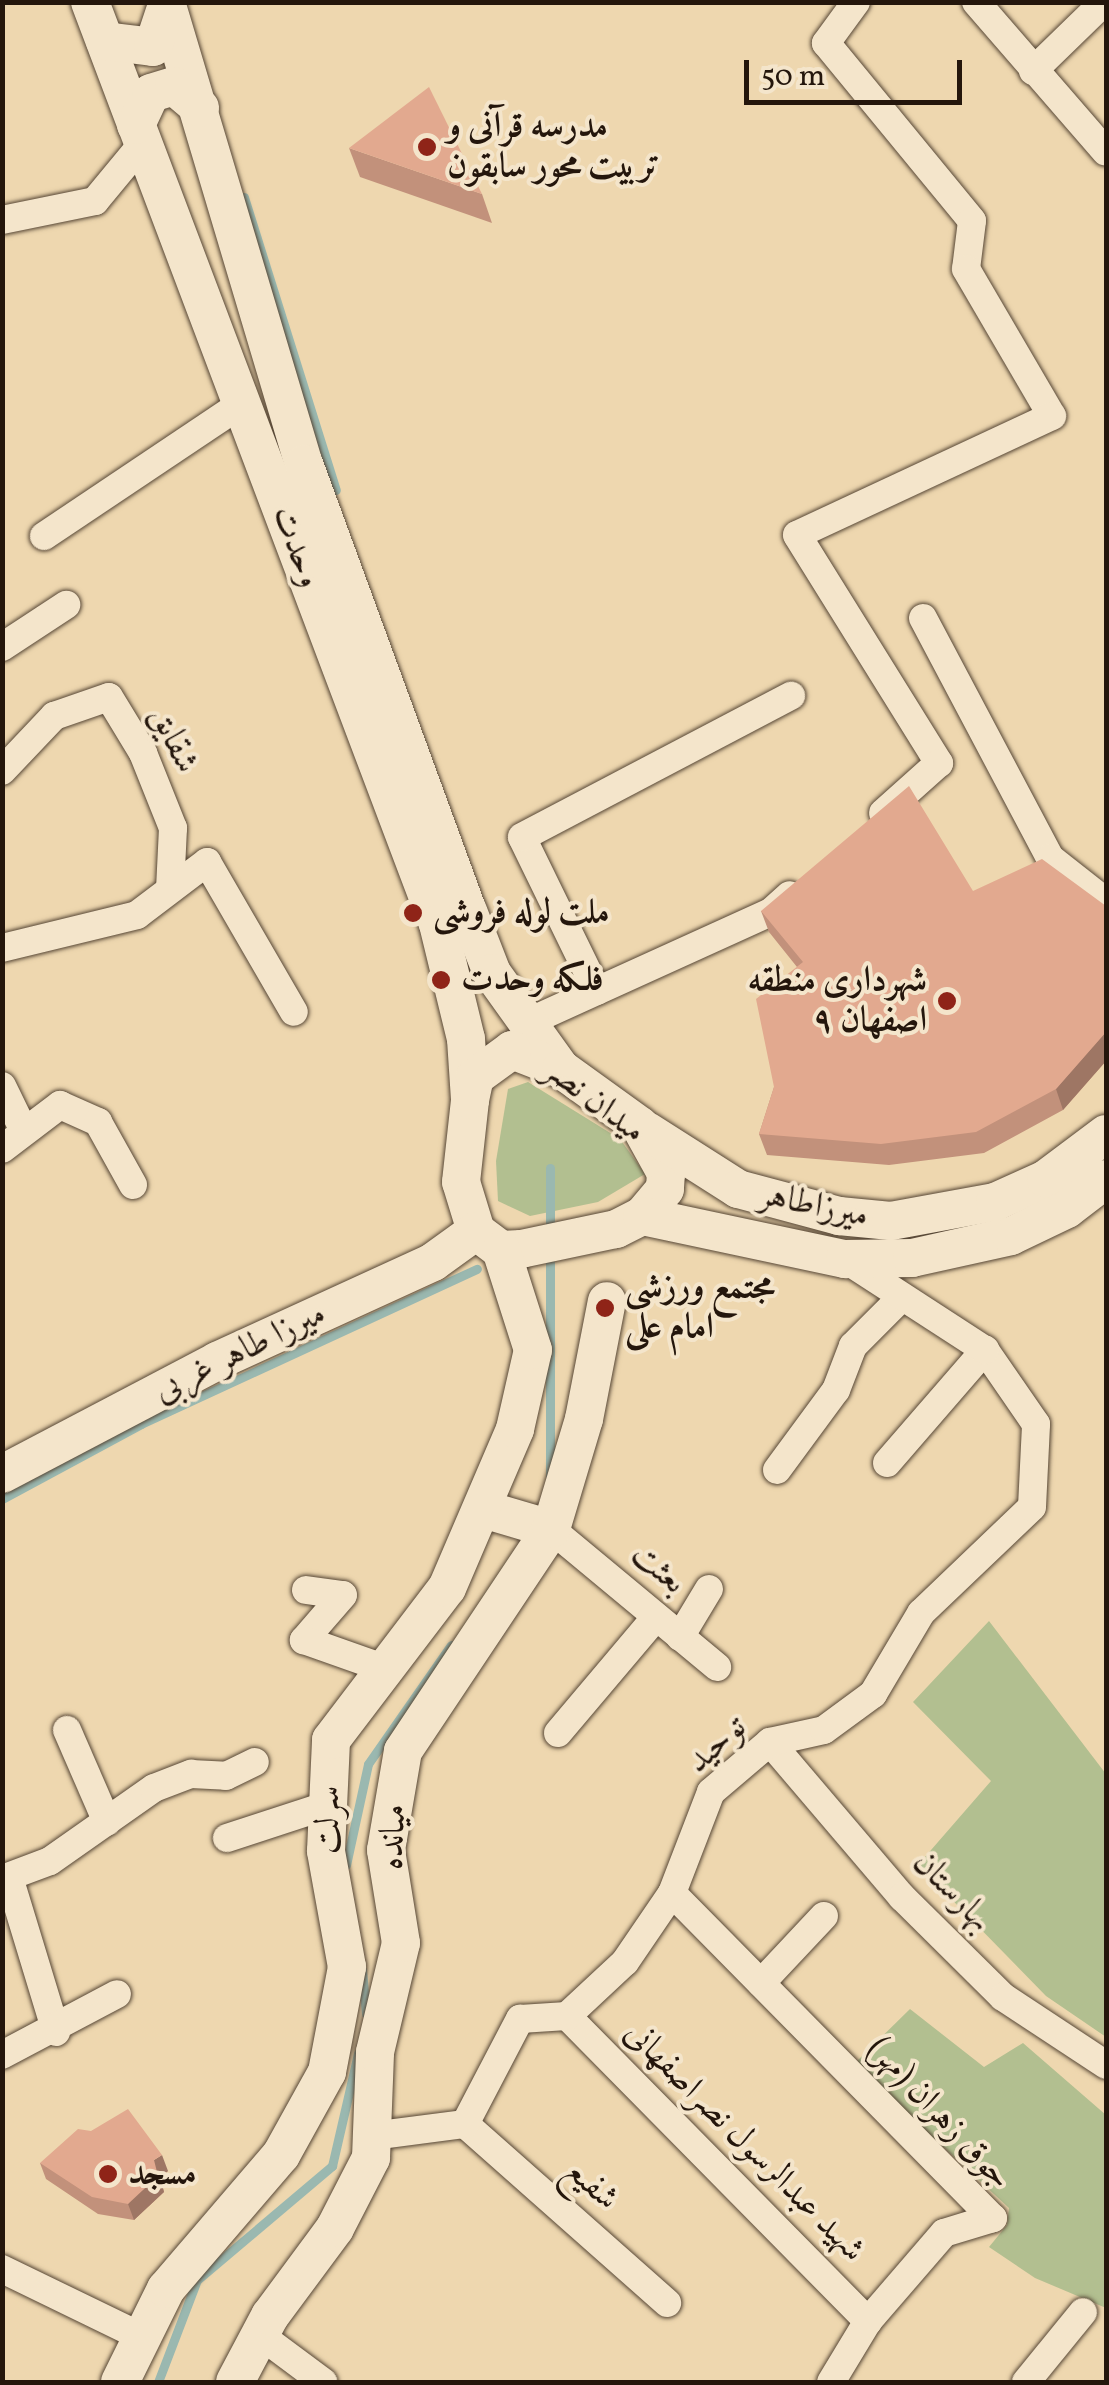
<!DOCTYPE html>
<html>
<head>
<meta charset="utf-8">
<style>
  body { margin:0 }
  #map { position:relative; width:1109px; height:2385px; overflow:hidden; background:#eed7af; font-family:Vollkorn,Amiri,serif }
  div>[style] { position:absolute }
  .green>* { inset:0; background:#b2bf90 }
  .stream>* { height:9px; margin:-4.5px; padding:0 4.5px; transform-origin:4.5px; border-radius:4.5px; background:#9ab8b0 }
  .roads { filter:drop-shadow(0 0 2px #564635) drop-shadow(0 0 2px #564635) }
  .street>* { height:28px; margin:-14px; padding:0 14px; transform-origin:14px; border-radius:14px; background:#f4e5cb }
  .secondary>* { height:38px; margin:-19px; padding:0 19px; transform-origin:19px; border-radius:19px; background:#f4e5cb }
  .wall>* { inset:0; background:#c2917b }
  .shaded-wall>* { inset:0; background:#9e7664 }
  .building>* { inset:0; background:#e2a98f }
  .dots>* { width:28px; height:28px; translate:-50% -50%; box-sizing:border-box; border:5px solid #f4e5cb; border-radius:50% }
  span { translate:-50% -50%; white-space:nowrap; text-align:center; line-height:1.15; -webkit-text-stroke:8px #f4e5cb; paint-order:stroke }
  .poi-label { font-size:35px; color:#24160c; font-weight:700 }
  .left { translate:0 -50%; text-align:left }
  .right { translate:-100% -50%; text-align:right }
  .street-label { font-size:35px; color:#24160c }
  .frame { position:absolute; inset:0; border:5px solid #24160c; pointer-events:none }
  .scale { position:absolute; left:744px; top:60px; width:218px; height:45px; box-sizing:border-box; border:5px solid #24160c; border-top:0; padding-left:12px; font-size:30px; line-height:35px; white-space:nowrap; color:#24160c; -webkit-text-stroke:8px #f4e5cb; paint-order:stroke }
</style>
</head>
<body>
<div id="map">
  <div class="green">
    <div style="clip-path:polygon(528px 1082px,620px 1139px,645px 1174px,598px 1202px,530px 1216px,498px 1201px,496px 1161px,508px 1089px)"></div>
    <div style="clip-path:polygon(989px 1621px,1106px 1774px,1106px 2037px,1046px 1996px,918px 1865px,991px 1781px,913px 1702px)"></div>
    <div style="clip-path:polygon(910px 2009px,984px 2067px,1023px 2043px,1106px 2115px,1106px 2308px,1035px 2278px,989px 2247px,1007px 2225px,1009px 2208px,854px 2064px)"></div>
  </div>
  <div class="stream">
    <div style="left:244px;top:197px;width:307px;rotate:72.6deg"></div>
    <div style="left:550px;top:1168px;width:68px;rotate:90deg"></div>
    <div style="left:550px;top:1476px;width:216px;rotate:-90deg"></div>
    <div style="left:2px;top:1499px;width:158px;rotate:-28.3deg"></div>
    <div style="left:141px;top:1424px;width:370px;rotate:-24.8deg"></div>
    <div style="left:346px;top:1865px;width:103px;rotate:-77.7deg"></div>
    <div style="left:368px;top:1764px;width:145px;rotate:-55.1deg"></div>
    <div style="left:362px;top:1970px;width:44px;rotate:84.8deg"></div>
    <div style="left:158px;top:2382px;width:109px;rotate:-69.1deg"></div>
    <div style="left:197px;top:2280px;width:177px;rotate:-40.2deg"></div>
    <div style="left:332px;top:2166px;width:116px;rotate:-77deg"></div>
  </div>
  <div class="roads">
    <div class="street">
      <div style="left:856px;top:2px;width:51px;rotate:126.2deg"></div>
      <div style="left:826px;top:43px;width:230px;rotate:50.6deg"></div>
      <div style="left:972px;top:221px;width:48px;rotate:97.1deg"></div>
      <div style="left:966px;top:269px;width:170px;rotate:59.7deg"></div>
      <div style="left:1052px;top:416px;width:281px;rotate:155deg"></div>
      <div style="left:797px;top:535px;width:269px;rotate:58.1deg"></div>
      <div style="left:939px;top:763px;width:75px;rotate:138.2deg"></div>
      <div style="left:976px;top:2px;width:198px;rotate:49.1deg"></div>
      <div style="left:1033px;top:71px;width:99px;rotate:-44.2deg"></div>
      <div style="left:2px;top:220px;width:95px;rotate:-11.5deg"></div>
      <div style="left:95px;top:201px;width:75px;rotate:-50.4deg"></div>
      <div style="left:44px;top:536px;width:239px;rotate:-33.8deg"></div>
      <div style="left:923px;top:618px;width:272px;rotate:62.1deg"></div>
      <div style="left:1050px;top:858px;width:71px;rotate:38.2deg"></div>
      <div style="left:2px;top:647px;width:77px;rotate:-33.3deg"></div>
      <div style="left:2px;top:771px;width:76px;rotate:-46.6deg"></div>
      <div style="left:54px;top:716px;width:58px;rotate:-19.1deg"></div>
      <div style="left:109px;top:697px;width:66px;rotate:58.7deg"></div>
      <div style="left:143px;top:753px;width:81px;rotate:68.2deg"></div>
      <div style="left:173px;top:828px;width:61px;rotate:92.8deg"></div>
      <div style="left:2px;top:948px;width:139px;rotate:-13.7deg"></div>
      <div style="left:137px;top:915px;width:88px;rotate:-37.1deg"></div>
      <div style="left:207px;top:862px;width:173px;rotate:59.9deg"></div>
      <div style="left:597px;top:991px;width:171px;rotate:-116deg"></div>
      <div style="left:522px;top:837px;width:304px;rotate:-27.7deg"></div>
      <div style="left:524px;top:1024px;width:271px;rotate:-24.4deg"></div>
      <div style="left:771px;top:912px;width:25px;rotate:-42deg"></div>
      <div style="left:2px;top:1086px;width:48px;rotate:64deg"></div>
      <div style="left:2px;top:1149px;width:73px;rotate:-37.2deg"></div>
      <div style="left:60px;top:1105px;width:42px;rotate:24.1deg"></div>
      <div style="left:98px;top:1122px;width:72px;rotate:60.9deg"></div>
      <div style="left:887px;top:1463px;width:150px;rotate:-49.1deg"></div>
      <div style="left:777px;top:1470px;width:99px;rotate:-53.6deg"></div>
      <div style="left:836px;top:1390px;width:47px;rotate:-68.9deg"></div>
      <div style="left:853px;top:1346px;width:69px;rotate:-45deg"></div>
      <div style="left:551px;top:1529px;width:216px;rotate:39.7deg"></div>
      <div style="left:306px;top:1590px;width:37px;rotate:8deg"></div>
      <div style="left:343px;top:1595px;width:60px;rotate:130.9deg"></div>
      <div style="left:304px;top:1640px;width:84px;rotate:19.5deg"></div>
      <div style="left:680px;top:1637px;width:56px;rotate:-58.9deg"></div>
      <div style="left:67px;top:1730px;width:100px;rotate:66.5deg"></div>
      <div style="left:558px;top:1733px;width:152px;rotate:-49.8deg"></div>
      <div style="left:770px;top:1742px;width:204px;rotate:49.6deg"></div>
      <div style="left:902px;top:1897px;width:142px;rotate:44.7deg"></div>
      <div style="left:1003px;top:1997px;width:123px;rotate:33.4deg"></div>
      <div style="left:227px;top:1838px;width:106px;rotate:-18.1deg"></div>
      <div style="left:9px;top:1877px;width:162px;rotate:73.1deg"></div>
      <div style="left:2px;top:1879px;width:51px;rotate:-20.6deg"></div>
      <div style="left:50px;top:1861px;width:127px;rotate:-35.1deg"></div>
      <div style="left:154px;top:1788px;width:40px;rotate:-21deg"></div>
      <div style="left:191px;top:1774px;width:35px;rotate:3deg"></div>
      <div style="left:226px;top:1776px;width:32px;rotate:-26deg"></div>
      <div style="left:672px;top:1893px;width:457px;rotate:45.4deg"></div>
      <div style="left:993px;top:2218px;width:51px;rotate:163deg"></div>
      <div style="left:944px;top:2233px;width:116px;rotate:130.8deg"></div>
      <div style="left:868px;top:2321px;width:71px;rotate:121.2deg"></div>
      <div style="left:761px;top:1983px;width:92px;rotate:-46.8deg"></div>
      <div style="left:567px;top:2016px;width:429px;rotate:45.4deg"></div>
      <div style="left:2px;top:2055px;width:130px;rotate:-27.9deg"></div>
      <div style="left:465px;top:2124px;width:270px;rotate:41.5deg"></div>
      <div style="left:372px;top:2136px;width:94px;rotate:-7.4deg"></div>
      <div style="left:465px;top:2124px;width:119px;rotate:-62.4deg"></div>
      <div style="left:520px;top:2019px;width:47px;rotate:-3.7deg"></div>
      <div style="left:567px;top:2016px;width:79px;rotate:-43deg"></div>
      <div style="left:625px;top:1962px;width:83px;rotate:-55.7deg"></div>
      <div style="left:672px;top:1893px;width:108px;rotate:-68.9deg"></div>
      <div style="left:711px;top:1792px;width:77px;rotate:-40.3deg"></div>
      <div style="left:770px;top:1742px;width:55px;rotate:-12.5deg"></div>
      <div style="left:824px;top:1730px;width:61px;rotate:-36.3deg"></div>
      <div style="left:873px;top:1694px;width:94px;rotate:-59.3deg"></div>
      <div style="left:921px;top:1613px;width:153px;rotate:-43.7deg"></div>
      <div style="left:1032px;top:1507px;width:83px;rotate:-87.2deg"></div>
      <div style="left:1036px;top:1424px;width:90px;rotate:-124.6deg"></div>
      <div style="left:985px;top:1350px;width:167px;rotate:-147deg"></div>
      <div style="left:2px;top:2269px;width:156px;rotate:25.9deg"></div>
      <div style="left:260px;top:2335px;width:79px;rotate:36.7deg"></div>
      <div style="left:1026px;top:2382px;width:90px;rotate:-50.8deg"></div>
    </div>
    <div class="secondary">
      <div style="left:90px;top:2px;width:985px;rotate:69.32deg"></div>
      <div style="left:438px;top:924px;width:118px;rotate:76.3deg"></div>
      <div style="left:466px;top:1039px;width:61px;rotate:86.2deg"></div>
      <div style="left:166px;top:2px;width:482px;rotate:73.4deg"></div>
      <div style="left:304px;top:464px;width:476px;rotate:69.9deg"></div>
      <div style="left:468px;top:911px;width:66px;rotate:68.8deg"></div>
      <div style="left:492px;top:973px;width:118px;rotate:54.3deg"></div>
      <div style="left:105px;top:41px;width:48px;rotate:7.1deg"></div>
      <div style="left:153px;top:47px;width:44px;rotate:-71.6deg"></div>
      <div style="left:136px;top:125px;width:35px;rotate:-65deg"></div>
      <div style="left:151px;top:93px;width:24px;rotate:-17deg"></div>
      <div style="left:174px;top:86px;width:34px;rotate:40deg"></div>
      <div style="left:512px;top:1050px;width:53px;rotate:21.2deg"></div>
      <div style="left:561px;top:1069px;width:97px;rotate:35.8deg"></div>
      <div style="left:640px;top:1126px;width:54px;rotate:61deg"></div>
      <div style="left:666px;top:1173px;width:16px;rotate:94deg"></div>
      <div style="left:665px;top:1189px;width:35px;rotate:130deg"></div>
      <div style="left:642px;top:1216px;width:29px;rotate:153deg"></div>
      <div style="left:616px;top:1229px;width:97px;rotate:168.1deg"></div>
      <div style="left:521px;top:1249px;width:20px;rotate:177deg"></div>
      <div style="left:501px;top:1250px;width:31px;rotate:-143deg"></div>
      <div style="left:476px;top:1231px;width:51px;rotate:-107deg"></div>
      <div style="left:461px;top:1182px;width:82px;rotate:-83.7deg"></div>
      <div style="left:470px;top:1100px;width:24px;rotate:-78deg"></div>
      <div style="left:475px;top:1077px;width:46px;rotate:-36.1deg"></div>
      <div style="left:647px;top:1131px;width:108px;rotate:32.5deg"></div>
      <div style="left:738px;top:1189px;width:105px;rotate:15deg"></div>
      <div style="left:839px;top:1216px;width:52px;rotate:5.5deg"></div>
      <div style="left:891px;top:1221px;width:106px;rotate:-10.4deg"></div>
      <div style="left:995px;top:1202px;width:56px;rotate:-24.3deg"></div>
      <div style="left:1046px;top:1179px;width:75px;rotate:-36.9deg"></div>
      <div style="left:642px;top:1216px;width:208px;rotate:12deg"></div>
      <div style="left:845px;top:1259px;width:67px;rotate:-0.9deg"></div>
      <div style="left:912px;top:1258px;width:101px;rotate:-12.5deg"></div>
      <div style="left:1011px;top:1236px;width:62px;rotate:-25.7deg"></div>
      <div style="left:1067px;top:1209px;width:49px;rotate:-37.6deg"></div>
      <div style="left:2px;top:1474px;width:243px;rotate:-27.7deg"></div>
      <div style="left:217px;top:1361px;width:238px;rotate:-24.6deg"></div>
      <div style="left:433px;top:1262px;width:53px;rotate:-35.8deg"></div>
      <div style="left:483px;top:1509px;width:71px;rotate:16.4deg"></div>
      <div style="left:120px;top:2382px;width:104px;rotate:-63.7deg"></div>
      <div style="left:166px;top:2289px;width:177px;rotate:-49.4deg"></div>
      <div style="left:281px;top:2155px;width:95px;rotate:-61deg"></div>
      <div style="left:327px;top:2072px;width:107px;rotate:-79.2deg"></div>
      <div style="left:347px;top:1967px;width:118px;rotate:-100.3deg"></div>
      <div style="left:326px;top:1851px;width:111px;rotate:-87.4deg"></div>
      <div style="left:331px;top:1740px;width:191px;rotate:-52.7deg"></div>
      <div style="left:447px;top:1588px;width:173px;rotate:-66.8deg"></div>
      <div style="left:515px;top:1429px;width:81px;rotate:-77.2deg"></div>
      <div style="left:533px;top:1350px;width:105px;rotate:-107.7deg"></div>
      <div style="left:235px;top:2382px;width:75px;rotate:-62.1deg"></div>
      <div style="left:270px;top:2316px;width:109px;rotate:-53.5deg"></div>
      <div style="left:335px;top:2228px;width:79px;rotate:-62.8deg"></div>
      <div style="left:371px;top:2158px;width:106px;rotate:-87.8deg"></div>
      <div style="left:375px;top:2052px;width:112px;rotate:-76.6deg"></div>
      <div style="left:401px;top:1943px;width:94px;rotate:-99.2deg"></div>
      <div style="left:386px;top:1850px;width:100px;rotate:-80.3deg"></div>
      <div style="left:403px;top:1751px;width:267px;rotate:-56.3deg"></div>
      <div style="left:551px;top:1529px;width:115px;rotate:-73.3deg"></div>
      <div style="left:584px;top:1419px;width:120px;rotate:-79deg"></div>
    </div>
  </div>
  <div class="wall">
    <div style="clip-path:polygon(349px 148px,482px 194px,492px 223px,360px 177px)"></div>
    <div style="clip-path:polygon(973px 891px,1106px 906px,1106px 1061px,1063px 1110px,984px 1153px,889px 1165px,767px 1155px,759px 1134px,774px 1087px,797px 967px,769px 932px,761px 911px)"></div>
    <div style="clip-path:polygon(40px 2163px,168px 2171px,160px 2177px,164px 2192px,134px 2220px,98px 2214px,46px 2179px)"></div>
  </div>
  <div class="shaded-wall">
    <div style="clip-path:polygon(1106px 1032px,1106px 1061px,1063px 1110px,1056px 1089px)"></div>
    <div style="clip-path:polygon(162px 2155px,168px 2171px,160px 2177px,164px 2192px,134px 2220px,128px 2204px,154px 2160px)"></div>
  </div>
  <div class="building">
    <div style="clip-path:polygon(429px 87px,482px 194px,349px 148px)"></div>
    <div style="clip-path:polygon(909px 786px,973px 891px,1042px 859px,1106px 906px,1106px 1032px,1056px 1089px,976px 1132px,881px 1144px,759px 1134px,774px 1087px,756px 999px,803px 962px,761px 911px)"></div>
    <div style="clip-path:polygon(128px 2109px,162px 2155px,154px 2160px,158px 2176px,128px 2204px,92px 2197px,40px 2163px,78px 2129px,91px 2131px)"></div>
  </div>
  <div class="dots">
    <div style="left:427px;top:147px;background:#8f2418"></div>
    <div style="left:413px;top:913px;background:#8f2418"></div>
    <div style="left:441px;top:980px;background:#8f2418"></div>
    <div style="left:947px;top:1001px;background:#8f2418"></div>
    <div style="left:605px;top:1308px;background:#8f2418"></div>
    <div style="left:108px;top:2174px;background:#8f2418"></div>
  </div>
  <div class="poi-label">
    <span class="left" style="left:447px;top:147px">مدرسه قرآنی و<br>تربیت محور سابقون</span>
    <span class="left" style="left:433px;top:913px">ملت لوله فروشی</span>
    <span class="left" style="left:461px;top:980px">فلکه وحدت</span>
    <span class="right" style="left:927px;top:1001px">شهرداری منطقه<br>۹ اصفهان</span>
    <span class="left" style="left:625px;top:1308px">مجتمع ورزشی<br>امام علی</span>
    <span class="left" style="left:128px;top:2174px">مسجد</span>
  </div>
  <div class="street-label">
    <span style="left:296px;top:547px;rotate:69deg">وحدت</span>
    <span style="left:173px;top:740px;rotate:64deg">شقایق</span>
    <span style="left:594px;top:1101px;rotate:37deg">میدان نصر</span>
    <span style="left:814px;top:1206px;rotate:12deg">میرزاطاهر</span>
    <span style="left:240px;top:1353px;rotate:-26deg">میرزا طاهر غربی</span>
    <span style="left:658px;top:1569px;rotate:40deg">بعثت</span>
    <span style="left:717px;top:1745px;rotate:-42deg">توحید</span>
    <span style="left:329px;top:1820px;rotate:-90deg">سرلت</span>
    <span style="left:394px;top:1837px;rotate:-87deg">میانده</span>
    <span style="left:952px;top:1892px;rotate:46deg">بهارستان</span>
    <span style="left:939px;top:2114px;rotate:47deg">جوق زهران (مهر)</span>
    <span style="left:744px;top:2142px;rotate:45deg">شهید عبدالرسول نصراصفهانی</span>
    <span style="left:591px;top:2185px;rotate:42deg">شفیع</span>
  </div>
  <div class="frame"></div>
  <div class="scale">50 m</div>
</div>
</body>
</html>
